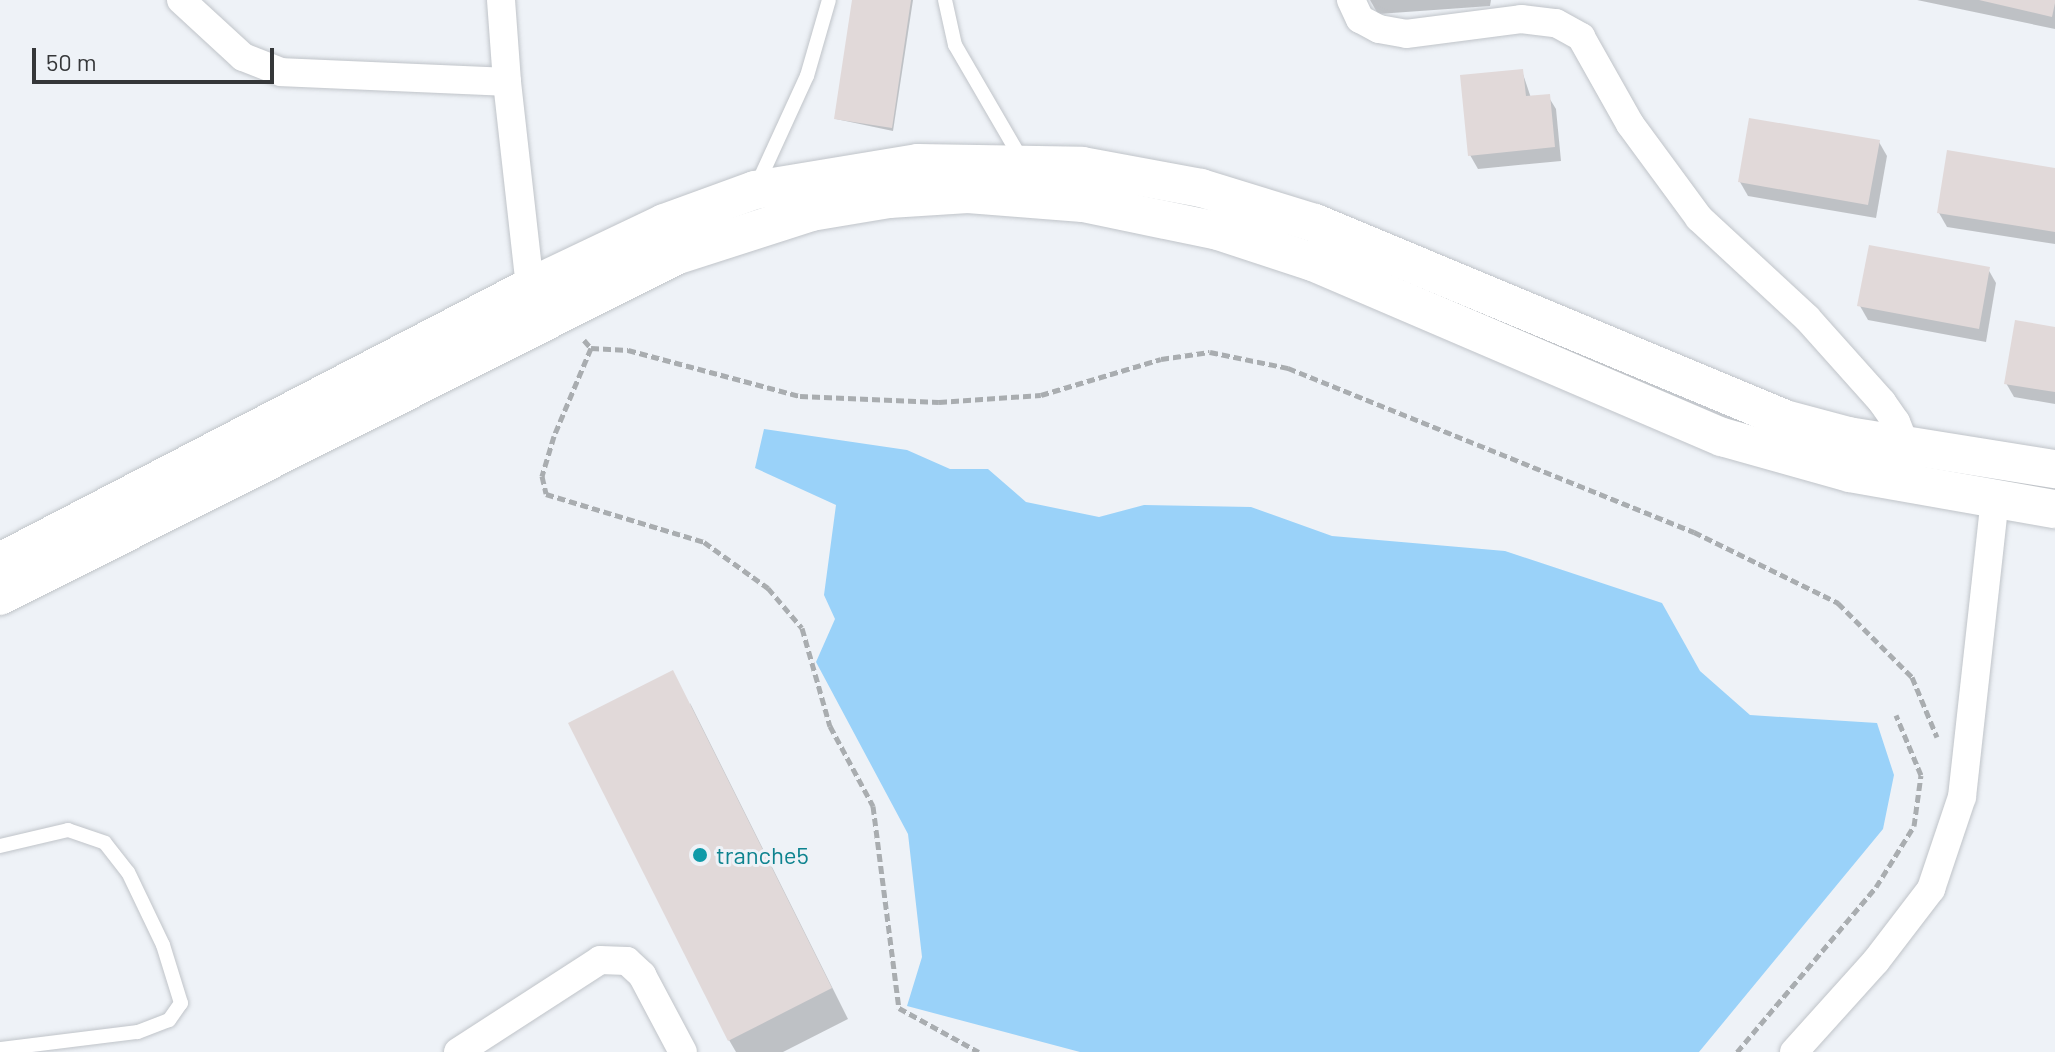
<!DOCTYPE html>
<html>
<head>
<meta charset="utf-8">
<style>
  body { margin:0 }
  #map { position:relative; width:2055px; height:1052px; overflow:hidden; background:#eef2f7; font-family:Barlow,sans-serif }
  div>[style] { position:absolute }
  .water>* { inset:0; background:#9ad2f9 }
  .shadow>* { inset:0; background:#0003 }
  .building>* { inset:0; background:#e1d9d9 }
  .path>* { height:5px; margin-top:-2.5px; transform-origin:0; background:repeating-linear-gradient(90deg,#a9adb0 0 8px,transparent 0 12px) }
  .roads { filter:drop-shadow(0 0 2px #c0c4c9) drop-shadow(0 0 2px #c0c4c9) }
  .service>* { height:14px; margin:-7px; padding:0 7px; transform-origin:7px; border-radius:7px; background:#fff }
  .minor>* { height:28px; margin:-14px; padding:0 14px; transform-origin:14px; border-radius:14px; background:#fff }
  .secondary>* { height:38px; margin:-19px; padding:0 19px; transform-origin:19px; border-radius:19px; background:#fff }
  .dots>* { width:22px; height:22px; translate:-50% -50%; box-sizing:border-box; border:4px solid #eef2f7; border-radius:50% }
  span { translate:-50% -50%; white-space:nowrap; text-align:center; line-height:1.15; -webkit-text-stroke:6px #eef2f7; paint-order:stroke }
  .culture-label { font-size:24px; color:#0d838f }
  .left { translate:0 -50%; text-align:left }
  .scale { position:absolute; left:32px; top:48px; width:242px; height:36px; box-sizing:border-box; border:4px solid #353739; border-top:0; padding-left:10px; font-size:24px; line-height:28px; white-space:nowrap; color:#353739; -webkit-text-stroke:6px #eef2f7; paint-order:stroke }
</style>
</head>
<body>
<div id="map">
  <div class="water">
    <div style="clip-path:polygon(764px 429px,907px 450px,950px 469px,988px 469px,1026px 502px,1099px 517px,1144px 505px,1251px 507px,1332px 536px,1505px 551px,1662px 603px,1700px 671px,1750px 715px,1877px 723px,1894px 775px,1883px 829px,1699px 1052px,1080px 1052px,907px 1006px,922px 957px,908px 834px,816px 662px,835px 619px,824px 595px,836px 505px,755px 468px)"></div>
  </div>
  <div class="shadow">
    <div style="clip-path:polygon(854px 0,913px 0,893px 131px,836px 119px)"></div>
    <div style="clip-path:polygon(1370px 0,1491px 0,1490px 6px,1378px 14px)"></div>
    <div style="clip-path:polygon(1917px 0,2055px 0,2055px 29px)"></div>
    <div style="clip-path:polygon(1522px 71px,1531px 98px,1548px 96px,1556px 109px,1561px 161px,1478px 169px,1470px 155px)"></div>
    <div style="clip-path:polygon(1879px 142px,1887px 156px,1876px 218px,1748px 196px,1740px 182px)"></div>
    <div style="clip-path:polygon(2055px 170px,2055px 244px,1947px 227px,1939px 213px)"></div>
    <div style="clip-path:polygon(1988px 269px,1996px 283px,1986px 342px,1868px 320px,1860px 306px)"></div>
    <div style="clip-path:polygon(2055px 329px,2055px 404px,2014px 397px,2006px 383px)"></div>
    <div style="clip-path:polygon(690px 703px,848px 1019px,783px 1052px,736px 1052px,729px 1040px)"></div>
  </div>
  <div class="building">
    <div style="clip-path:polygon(852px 0,911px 0,892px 128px,834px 119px)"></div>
    <div style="clip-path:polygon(1979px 0,2055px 0,2055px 3px,2052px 17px)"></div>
    <div style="clip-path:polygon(1523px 69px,1526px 96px,1550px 94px,1555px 147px,1468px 156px,1460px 75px)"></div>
    <div style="clip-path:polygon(1749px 118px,1880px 140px,1868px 205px,1738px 182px)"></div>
    <div style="clip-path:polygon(1947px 150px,2055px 168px,2055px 232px,1937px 213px)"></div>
    <div style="clip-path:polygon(1869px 245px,1990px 267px,1979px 329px,1857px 306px)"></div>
    <div style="clip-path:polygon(2015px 320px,2055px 327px,2055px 392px,2004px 384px)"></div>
    <div style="clip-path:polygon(673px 670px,832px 988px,728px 1041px,568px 723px)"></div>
  </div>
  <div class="path">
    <div style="left:584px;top:340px;width:11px;rotate:49deg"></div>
    <div style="left:591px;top:348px;width:95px;rotate:112.8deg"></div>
    <div style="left:554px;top:436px;width:42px;rotate:106.7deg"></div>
    <div style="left:542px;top:476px;width:18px;rotate:77deg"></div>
    <div style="left:546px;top:494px;width:165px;rotate:16.9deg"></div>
    <div style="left:704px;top:542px;width:79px;rotate:35.7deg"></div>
    <div style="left:768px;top:588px;width:52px;rotate:49.6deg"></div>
    <div style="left:802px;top:628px;width:102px;rotate:74.1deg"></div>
    <div style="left:830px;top:726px;width:91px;rotate:61.7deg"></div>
    <div style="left:873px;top:806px;width:204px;rotate:82.7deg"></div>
    <div style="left:899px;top:1008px;width:91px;rotate:28.8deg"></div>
    <div style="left:591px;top:348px;width:37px;rotate:3deg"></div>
    <div style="left:628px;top:350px;width:178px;rotate:15deg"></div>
    <div style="left:800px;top:396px;width:139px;rotate:2.5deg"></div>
    <div style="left:939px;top:402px;width:102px;rotate:-3.9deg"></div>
    <div style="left:1041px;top:395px;width:125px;rotate:-16.7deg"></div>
    <div style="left:1161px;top:359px;width:49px;rotate:-8.1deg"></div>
    <div style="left:1210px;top:352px;width:80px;rotate:11.6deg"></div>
    <div style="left:1288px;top:368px;width:438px;rotate:22deg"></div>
    <div style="left:1694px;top:532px;width:161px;rotate:26.2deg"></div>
    <div style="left:1838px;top:603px;width:105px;rotate:45deg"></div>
    <div style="left:1912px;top:677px;width:65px;rotate:67.4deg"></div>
    <div style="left:1737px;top:1052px;width:216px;rotate:-49.9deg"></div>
    <div style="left:1876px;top:887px;width:72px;rotate:-58.1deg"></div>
    <div style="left:1914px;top:826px;width:51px;rotate:-82.2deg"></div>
    <div style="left:1921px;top:775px;width:65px;rotate:-112.6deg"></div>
  </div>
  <div class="roads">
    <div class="service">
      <div style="left:945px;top:0;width:46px;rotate:77.5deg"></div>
      <div style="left:955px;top:45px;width:133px;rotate:59.8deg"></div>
      <div style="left:757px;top:185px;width:120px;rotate:-65.4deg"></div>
      <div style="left:807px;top:76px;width:79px;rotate:-73.9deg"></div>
      <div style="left:0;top:846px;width:70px;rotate:-13.2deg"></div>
      <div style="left:68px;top:830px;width:39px;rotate:19deg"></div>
      <div style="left:105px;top:843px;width:37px;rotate:52deg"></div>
      <div style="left:128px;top:872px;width:81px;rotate:64.4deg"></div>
      <div style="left:163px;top:945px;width:61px;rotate:72.8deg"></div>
      <div style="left:181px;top:1003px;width:21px;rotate:125deg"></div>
      <div style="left:169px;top:1020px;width:34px;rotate:159deg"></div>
      <div style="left:137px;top:1032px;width:138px;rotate:172.9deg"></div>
    </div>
    <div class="minor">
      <div style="left:181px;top:0;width:84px;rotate:42.6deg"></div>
      <div style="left:243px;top:57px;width:41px;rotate:21.5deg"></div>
      <div style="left:281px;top:72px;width:226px;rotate:2.5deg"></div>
      <div style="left:507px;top:82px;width:206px;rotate:83.6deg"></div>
      <div style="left:501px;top:0;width:82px;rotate:85.8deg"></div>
      <div style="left:1351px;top:0;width:21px;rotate:65deg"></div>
      <div style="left:1360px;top:19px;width:21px;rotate:28deg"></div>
      <div style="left:1379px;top:29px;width:27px;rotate:10deg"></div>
      <div style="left:1406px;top:34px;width:116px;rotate:-7.4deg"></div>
      <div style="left:1521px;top:19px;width:35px;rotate:7deg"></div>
      <div style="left:1556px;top:23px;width:29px;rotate:29deg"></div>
      <div style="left:1581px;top:37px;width:100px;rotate:60.6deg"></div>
      <div style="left:1630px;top:124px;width:117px;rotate:53.7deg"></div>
      <div style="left:1699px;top:218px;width:147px;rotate:42.8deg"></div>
      <div style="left:1807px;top:318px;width:113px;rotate:48.2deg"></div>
      <div style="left:1882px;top:402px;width:24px;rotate:55deg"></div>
      <div style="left:1896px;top:422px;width:41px;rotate:68.5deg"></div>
      <div style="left:458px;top:1052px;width:169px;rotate:-32.9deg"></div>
      <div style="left:600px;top:960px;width:27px;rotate:2deg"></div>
      <div style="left:627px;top:961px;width:21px;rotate:43deg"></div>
      <div style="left:642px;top:975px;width:87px;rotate:62deg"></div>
      <div style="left:1794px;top:1052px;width:122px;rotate:-48deg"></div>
      <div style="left:1876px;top:961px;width:91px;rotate:-52.6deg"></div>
      <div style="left:1931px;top:889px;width:97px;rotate:-71.4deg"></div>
      <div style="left:1962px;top:797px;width:300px;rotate:-83.7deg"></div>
    </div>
    <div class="secondary">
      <div style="left:0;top:562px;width:597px;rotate:-27.42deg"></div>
      <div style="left:530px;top:287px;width:148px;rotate:-25.5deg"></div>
      <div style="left:664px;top:223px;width:97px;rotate:-19.9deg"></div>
      <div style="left:755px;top:190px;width:165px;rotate:-9.4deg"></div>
      <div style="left:918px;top:163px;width:164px;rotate:1deg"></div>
      <div style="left:1082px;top:166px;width:121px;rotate:10.5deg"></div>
      <div style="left:1201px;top:188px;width:119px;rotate:17.1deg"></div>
      <div style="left:1315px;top:223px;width:509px;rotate:22.64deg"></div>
      <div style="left:1785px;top:419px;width:65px;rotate:15.1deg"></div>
      <div style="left:1848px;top:436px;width:210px;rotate:9.1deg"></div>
      <div style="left:0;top:596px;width:756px;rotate:-26.73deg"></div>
      <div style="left:675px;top:256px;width:143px;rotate:-17.9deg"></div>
      <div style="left:811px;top:212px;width:79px;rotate:-9.5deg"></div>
      <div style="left:889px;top:199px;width:79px;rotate:-3.6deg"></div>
      <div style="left:968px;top:194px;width:115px;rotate:4.5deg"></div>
      <div style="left:1083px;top:203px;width:138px;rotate:11.7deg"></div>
      <div style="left:1218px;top:231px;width:100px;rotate:18.1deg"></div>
      <div style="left:1313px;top:262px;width:445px;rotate:23.2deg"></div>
      <div style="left:1722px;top:437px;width:133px;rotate:15.7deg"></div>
      <div style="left:1850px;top:473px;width:208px;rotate:10deg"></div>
    </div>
  </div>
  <div class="dots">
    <div style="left:700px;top:855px;background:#0f9aa8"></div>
  </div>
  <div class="culture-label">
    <span class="left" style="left:716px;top:855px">tranche5</span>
  </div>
  <div class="scale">50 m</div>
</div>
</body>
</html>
